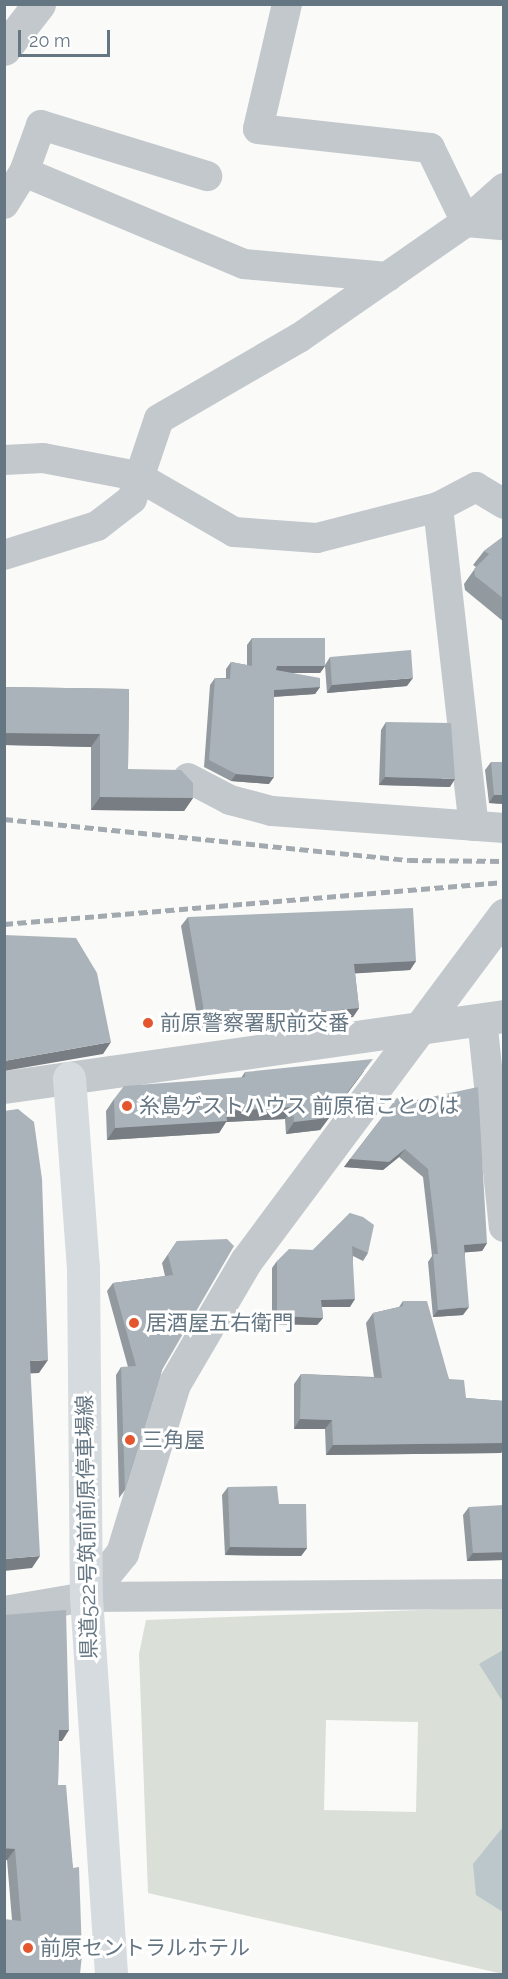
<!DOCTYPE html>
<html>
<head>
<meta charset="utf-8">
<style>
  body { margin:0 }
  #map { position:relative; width:508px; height:1979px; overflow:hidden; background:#fafaf8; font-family:Raleway,"Noto Sans JP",sans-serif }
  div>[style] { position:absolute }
  .green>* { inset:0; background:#dadfd7 }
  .water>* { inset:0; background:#bbc7cb }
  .minor>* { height:30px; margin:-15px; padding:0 15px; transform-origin:15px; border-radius:15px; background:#c3c8cc }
  .tertiary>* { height:33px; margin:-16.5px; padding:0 16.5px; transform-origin:16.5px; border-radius:16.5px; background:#c3c8cc }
  .secondary>* { height:33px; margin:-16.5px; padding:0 16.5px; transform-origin:16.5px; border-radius:16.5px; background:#d6dbdf }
  .rail>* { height:4.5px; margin-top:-2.25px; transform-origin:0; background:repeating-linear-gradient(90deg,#a2aab0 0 9px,transparent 0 13.5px) }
  .wall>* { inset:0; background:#929a9f }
  .shaded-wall>* { inset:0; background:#777d82 }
  .building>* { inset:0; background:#aab3b9 }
  .dots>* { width:16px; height:16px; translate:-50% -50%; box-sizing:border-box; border:3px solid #fff; border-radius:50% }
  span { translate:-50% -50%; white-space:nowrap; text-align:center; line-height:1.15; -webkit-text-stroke:6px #fff; paint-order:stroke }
  .poi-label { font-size:21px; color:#657683 }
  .left { translate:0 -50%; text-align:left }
  .street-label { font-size:21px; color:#657683 }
  .frame { position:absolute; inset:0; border:6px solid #657683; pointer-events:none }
  .scale { position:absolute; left:18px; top:30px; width:92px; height:27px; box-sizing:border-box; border:3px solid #657683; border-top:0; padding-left:8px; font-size:18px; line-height:21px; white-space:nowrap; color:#657683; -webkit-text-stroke:4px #fff; paint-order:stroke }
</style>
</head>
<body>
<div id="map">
  <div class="green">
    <div style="clip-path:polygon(evenodd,503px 1607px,503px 1974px,148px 1893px,139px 1654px,146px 1620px,503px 1607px,326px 1720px,418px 1722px,416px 1812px,324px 1810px,326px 1720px)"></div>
  </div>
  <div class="water">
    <div style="clip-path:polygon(503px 1650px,504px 1650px,503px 1702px,479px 1664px)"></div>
    <div style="clip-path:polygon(503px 1827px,503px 1912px,476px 1895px,473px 1864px)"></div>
  </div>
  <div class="minor">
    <div style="left:287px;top:4px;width:128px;rotate:103.1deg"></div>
    <div style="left:258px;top:129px;width:173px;rotate:6.3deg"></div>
    <div style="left:430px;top:148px;width:82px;rotate:64.1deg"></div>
    <div style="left:466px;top:222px;width:38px;rotate:5deg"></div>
    <div style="left:24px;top:172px;width:50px;rotate:-70.1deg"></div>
    <div style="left:41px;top:125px;width:174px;rotate:17.1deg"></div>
    <div style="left:4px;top:204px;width:38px;rotate:-58deg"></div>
    <div style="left:24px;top:172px;width:238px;rotate:22.7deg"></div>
    <div style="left:244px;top:264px;width:144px;rotate:5.2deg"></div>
    <div style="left:4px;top:460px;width:39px;rotate:-3deg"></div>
    <div style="left:43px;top:458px;width:96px;rotate:10.8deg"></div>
    <div style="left:137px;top:476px;width:112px;rotate:30deg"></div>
    <div style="left:234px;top:532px;width:83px;rotate:4.1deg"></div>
    <div style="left:317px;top:538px;width:125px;rotate:-14.4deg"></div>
    <div style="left:438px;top:507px;width:43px;rotate:-27.8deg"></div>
    <div style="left:476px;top:487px;width:33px;rotate:31deg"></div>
    <div style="left:438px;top:507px;width:321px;rotate:83.6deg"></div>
    <div style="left:4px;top:555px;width:97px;rotate:-17.3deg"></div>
    <div style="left:97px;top:526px;width:44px;rotate:-37.6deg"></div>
    <div style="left:132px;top:499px;width:84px;rotate:-71.4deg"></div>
    <div style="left:159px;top:419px;width:162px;rotate:-30.1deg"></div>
    <div style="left:299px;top:338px;width:203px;rotate:-34.8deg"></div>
    <div style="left:466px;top:222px;width:51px;rotate:-41.8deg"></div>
    <div style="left:188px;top:778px;width:47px;rotate:27.6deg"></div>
    <div style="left:230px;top:800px;width:43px;rotate:14.7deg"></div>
    <div style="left:272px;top:811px;width:233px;rotate:4.2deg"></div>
    <div style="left:482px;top:1019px;width:209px;rotate:84deg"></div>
    <div style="left:4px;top:1611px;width:83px;rotate:-9.7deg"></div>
    <div style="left:86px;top:1597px;width:418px;rotate:-0.4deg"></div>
  </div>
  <div class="tertiary">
    <div style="left:4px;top:49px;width:57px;rotate:-52.1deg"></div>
    <div style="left:4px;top:1087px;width:505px;rotate:-8.08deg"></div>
    <div style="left:86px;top:1597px;width:57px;rotate:-50.7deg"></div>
    <div style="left:122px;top:1553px;width:177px;rotate:-72.9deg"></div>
    <div style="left:174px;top:1384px;width:143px;rotate:-59.7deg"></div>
    <div style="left:246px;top:1261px;width:432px;rotate:-53.3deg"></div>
  </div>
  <div class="secondary">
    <div style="left:69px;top:1078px;width:190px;rotate:85.8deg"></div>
    <div style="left:83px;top:1267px;width:330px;rotate:89.5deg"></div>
    <div style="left:86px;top:1597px;width:378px;rotate:86.2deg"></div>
  </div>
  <div class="rail">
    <div style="left:4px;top:819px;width:407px;rotate:5.8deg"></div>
    <div style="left:409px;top:860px;width:95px;rotate:0.6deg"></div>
    <div style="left:4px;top:924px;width:502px;rotate:-4.8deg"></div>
  </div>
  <div class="wall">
    <div style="clip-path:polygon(504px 536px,504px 622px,465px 590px,464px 584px,476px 567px,473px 565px,484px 551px)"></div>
    <div style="clip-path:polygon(252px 638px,325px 665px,330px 657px,407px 686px,327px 693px,325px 666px,320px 673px,292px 673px,320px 687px,315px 694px,274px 697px,269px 784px,231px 781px,204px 767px,210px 685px,215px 678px,226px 678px,226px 669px,231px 662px,247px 665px,247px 645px)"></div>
    <div style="clip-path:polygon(4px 687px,129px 689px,128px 769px,193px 798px,184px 811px,91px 810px,91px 747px,4px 745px)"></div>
    <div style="clip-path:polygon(386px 722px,450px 787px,379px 785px,381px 730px)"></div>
    <div style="clip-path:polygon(491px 762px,504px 762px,504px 804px,489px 803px,485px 770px)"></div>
    <div style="clip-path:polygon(188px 917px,416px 961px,410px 970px,355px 973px,359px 1008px,353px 1017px,200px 1032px,181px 926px)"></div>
    <div style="clip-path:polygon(364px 1071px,320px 1130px,286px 1134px,285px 1119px,226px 1122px,219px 1133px,107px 1140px,106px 1111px,114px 1099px,241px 1078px,245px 1072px)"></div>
    <div style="clip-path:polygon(397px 1098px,487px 1243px,482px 1251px,465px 1252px,463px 1315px,433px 1317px,428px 1262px,432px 1256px,423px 1177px,399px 1157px,383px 1170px,344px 1167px)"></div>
    <div style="clip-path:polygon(350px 1213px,368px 1253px,363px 1261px,353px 1256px,350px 1307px,322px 1307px,323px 1318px,317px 1325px,272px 1324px,272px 1268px,277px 1261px,313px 1250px)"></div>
    <div style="clip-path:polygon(177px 1241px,162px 1370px,125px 1490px,119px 1498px,116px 1375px,121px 1367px,128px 1367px,107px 1291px,113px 1283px,165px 1276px,162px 1263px)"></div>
    <div style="clip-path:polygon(403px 1301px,449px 1379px,466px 1398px,504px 1401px,504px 1449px,501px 1453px,326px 1455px,325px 1429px,294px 1429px,294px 1384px,301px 1374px,374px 1377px,366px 1323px,373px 1313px,399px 1307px)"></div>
    <div style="clip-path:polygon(228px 1487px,279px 1504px,307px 1548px,301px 1556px,225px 1555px,222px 1495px)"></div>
    <div style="clip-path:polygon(469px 1507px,504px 1560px,467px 1561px,463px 1515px)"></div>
    <div style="clip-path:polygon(4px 1615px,62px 1741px,59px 1741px,58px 1785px,73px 1868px,82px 1955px,12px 1920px,7px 1860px)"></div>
  </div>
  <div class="shaded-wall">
    <div style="clip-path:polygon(277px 666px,325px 666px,320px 673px,272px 673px)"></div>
    <div style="clip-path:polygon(413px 678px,407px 686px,327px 693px,332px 685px)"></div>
    <div style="clip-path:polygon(320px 687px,315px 694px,269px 697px,274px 690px)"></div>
    <div style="clip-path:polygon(4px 733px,100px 734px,91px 747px,4px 745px)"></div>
    <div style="clip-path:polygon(236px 774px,274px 777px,269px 784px,231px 781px)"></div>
    <div style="clip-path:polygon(385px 777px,455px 779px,450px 787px,379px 785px)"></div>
    <div style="clip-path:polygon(494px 795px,504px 795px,504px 804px,489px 803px)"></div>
    <div style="clip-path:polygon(100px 797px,193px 798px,184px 811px,91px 810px)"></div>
    <div style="clip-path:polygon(416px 961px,410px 970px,347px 974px,354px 964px)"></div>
    <div style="clip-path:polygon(359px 1008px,353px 1017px,200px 1032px,206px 1023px)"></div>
    <div style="clip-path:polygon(111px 1042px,103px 1054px,4px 1071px,4px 1061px)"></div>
    <div style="clip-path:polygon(364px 1071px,320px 1130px,286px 1134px,294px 1122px)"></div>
    <div style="clip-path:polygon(293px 1107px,285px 1119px,226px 1122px,219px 1133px,107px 1140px,115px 1128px,226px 1111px)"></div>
    <div style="clip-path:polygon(405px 1149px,399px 1157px,383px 1170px,344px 1167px,350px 1159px)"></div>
    <div style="clip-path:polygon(487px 1243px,482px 1251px,459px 1253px,464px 1245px)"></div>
    <div style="clip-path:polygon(355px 1299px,350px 1307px,316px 1307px,321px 1300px)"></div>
    <div style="clip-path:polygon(469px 1307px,463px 1315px,433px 1317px,438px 1310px)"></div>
    <div style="clip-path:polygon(277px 1316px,323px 1318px,317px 1325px,272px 1324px)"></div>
    <div style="clip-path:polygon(48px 1360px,39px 1373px,21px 1374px,30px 1361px)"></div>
    <div style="clip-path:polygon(300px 1419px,332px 1420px,325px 1429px,294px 1429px)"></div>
    <div style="clip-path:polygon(504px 1443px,504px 1449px,501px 1453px,326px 1455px,333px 1445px)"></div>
    <div style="clip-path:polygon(230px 1547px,307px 1548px,301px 1556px,225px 1555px)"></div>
    <div style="clip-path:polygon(504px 1552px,504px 1560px,467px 1561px,473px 1553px)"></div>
    <div style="clip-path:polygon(40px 1556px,32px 1568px,4px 1571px,4px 1559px)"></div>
    <div style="clip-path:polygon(59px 1730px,69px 1730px,62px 1741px,51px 1741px)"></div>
    <div style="clip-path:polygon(4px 1848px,15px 1849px,7px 1860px,4px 1860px)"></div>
  </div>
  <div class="building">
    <div style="clip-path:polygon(504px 536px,504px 599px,475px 576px,474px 569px,489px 554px,484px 551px)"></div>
    <div style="clip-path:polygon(252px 638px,325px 638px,325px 666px,277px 666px,276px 670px,320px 678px,320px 687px,274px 690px,274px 777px,236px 774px,209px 760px,215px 678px,230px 679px,231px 662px,252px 666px)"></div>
    <div style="clip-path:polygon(411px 650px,413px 678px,332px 685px,330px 657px)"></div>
    <div style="clip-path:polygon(5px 687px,129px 689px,128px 769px,181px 770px,193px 783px,193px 798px,100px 797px,100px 734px,4px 733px)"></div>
    <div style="clip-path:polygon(386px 722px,451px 723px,455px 779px,385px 777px)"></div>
    <div style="clip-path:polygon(491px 762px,504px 762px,504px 795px,494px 795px)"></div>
    <div style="clip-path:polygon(413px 908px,416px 961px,354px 964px,359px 1008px,206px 1023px,188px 917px)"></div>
    <div style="clip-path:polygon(4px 935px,76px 938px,97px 973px,111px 1042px,4px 1061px)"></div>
    <div style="clip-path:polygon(373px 1059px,328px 1118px,294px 1122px,293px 1107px,226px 1111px,227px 1121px,115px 1128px,114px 1099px,124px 1086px,245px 1077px,245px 1072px)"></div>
    <div style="clip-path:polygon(478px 1087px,487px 1243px,464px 1245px,469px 1307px,438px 1310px,433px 1254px,438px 1254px,428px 1169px,405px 1149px,389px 1162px,350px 1159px,397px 1098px,403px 1103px)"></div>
    <div style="clip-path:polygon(18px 1109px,34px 1122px,42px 1179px,48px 1360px,30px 1361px,40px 1556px,4px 1559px,4px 1111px)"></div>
    <div style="clip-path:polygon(350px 1213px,363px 1217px,374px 1225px,368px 1253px,352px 1246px,355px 1299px,321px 1300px,323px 1318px,277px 1316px,277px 1261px,289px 1249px,313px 1250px)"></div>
    <div style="clip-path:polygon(227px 1239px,234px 1246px,162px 1370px,125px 1490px,121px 1367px,136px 1366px,113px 1283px,173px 1275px,168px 1255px,177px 1241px)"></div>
    <div style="clip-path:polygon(403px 1301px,427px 1301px,449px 1379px,464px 1380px,466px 1398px,504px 1401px,504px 1443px,333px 1445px,332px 1420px,300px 1419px,301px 1374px,382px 1378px,373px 1313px,403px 1306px)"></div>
    <div style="clip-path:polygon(277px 1486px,279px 1504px,306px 1504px,307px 1548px,230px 1547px,228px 1487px)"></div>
    <div style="clip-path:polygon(504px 1505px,504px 1552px,473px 1553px,469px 1507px)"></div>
    <div style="clip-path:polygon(66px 1610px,69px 1730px,59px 1730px,58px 1785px,66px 1785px,73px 1868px,79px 1867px,82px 1955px,80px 1974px,4px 1974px,4px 1919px,21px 1921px,15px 1849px,4px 1848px,4px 1615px)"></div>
  </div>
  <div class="dots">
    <div style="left:148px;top:1023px;background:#e4572e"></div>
    <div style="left:127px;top:1106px;background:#e4572e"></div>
    <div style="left:134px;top:1323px;background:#e4572e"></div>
    <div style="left:130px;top:1440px;background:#e4572e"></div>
    <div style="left:28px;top:1948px;background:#e4572e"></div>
  </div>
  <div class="poi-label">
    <span class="left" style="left:160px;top:1023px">前原警察署駅前交番</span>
    <span class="left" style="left:139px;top:1106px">糸島ゲストハウス 前原宿ことのは</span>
    <span class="left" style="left:146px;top:1323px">居酒屋五右衛門</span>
    <span class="left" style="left:142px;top:1440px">三角屋</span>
    <span class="left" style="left:40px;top:1948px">前原セントラルホテル</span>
  </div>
  <div class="street-label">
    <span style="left:87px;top:1527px;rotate:-91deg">県道522号筑前前原停車場線</span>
  </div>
  <div class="frame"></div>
  <div class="scale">20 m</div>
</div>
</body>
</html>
